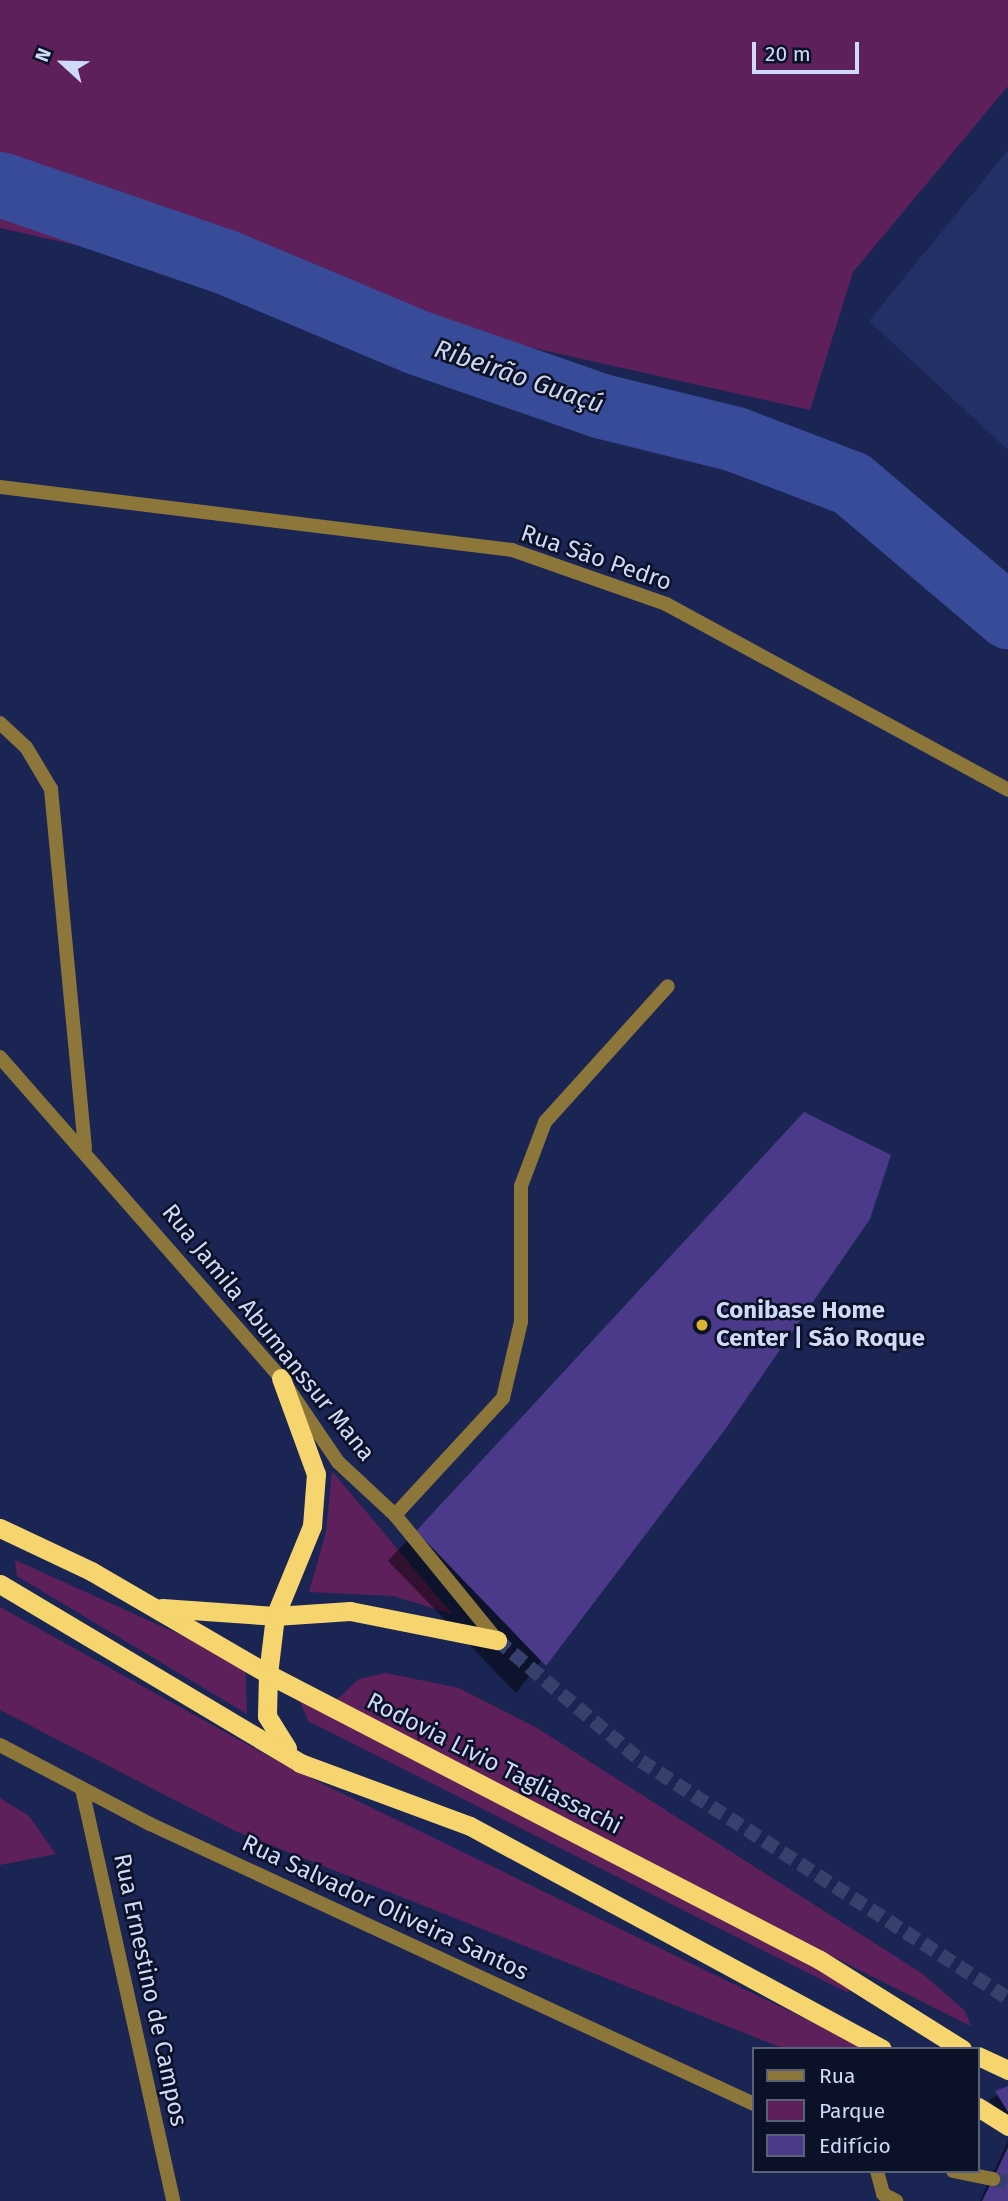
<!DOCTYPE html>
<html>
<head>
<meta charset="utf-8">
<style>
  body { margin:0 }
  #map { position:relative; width:1008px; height:2201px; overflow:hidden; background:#1a2554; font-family:"Fira Sans",sans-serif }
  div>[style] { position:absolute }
  .built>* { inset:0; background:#233065 }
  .green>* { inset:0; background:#5e205b }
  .shadow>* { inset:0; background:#0007 }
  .river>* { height:65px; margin:-32.5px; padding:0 32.5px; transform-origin:32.5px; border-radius:32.5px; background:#374b98 }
  .building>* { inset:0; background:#4b3a89 }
  .minor-tunnel>* { height:14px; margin-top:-7px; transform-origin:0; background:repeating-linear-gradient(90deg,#35406d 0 14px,transparent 0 21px) }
  .service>* { height:14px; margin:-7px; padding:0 7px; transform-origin:7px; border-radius:7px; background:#8c763a }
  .minor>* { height:14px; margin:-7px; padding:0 7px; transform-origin:7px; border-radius:7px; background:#8c763a }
  .trunk>* { height:19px; margin:-9.5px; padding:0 9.5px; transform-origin:9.5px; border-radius:9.5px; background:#f6d46e }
  .dots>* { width:19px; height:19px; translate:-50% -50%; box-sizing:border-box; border:4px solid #0b1126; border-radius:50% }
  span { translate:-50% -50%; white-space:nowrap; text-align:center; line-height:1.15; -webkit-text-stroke:5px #0b1126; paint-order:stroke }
  .street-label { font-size:24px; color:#cfdaf8 }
  .poi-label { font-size:24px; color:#cfdaf8; font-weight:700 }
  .left { translate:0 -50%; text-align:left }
  .water-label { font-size:26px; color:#cfd7ed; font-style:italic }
  .legend { position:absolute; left:752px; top:2047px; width:228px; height:126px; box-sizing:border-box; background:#0b1126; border:2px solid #59617a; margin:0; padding:9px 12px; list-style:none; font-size:21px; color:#cfdaf8 }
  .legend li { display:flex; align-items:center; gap:14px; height:35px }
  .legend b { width:35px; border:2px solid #59617a }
  .north { position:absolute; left:28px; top:28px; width:70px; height:70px; -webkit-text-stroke:5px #0b1126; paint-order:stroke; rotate:292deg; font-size:19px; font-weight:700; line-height:28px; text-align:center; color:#cfdaf8 }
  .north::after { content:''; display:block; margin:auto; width:24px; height:32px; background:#cfdaf8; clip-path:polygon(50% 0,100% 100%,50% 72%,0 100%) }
  .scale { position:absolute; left:752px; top:42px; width:107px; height:32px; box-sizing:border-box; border:4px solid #cfdaf8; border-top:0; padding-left:9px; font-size:21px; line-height:24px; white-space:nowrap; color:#cfdaf8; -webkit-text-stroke:5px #0b1126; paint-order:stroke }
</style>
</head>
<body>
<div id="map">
  <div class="built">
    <div style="clip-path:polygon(1008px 150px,1008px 450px,869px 321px)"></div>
  </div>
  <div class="green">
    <div style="clip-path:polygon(0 0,1008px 0,1008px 86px,853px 272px,810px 410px,0 228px)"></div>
    <div style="clip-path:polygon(332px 1471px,452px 1614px,393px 1596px,309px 1592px,326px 1532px)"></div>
    <div style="clip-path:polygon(15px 1560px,245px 1664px,247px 1714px,17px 1576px)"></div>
    <div style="clip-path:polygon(0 1607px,288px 1767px,867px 2049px,785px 2049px,235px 1831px,0 1710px)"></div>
    <div style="clip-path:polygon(386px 1673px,459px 1688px,537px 1728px,923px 1974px,965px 2011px,971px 2026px,331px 1705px,359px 1679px)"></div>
    <div style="clip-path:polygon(296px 1692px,851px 1984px,848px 1993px,308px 1721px)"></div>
    <div style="clip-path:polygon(0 1798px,29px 1816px,56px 1854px,0 1865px)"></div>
  </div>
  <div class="shadow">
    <div style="clip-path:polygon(775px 1144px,723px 1430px,516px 1693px,388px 1561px)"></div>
    <div style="clip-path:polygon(1008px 2088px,1008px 2123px,989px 2100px)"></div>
    <div style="clip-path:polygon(1008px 2141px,1008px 2201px,980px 2201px)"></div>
  </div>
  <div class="river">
    <div style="left:0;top:184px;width:237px;rotate:19deg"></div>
    <div style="left:224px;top:261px;width:206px;rotate:22.8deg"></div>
    <div style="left:414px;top:341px;width:199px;rotate:19.1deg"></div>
    <div style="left:602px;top:406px;width:137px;rotate:13.9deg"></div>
    <div style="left:735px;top:439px;width:124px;rotate:20.8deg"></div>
    <div style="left:851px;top:483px;width:206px;rotate:40.3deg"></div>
  </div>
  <div class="building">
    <div style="clip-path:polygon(804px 1112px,891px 1155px,870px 1219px,724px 1431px,546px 1666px,416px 1531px)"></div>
    <div style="clip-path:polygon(1008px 2086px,1008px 2112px,995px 2091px)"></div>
    <div style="clip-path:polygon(1008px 2147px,1008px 2201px,982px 2201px,993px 2179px)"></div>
  </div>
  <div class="minor-tunnel">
    <div style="left:497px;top:1640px;width:188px;rotate:40deg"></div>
    <div style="left:641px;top:1761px;width:437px;rotate:32.9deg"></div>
    <div style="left:993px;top:2179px;width:16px;rotate:15deg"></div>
  </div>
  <div class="service">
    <div style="left:0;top:723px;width:35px;rotate:43deg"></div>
    <div style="left:26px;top:747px;width:49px;rotate:59.2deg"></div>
    <div style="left:51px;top:789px;width:361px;rotate:84.6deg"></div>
    <div style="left:395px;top:1515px;width:159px;rotate:-47.3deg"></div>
    <div style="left:503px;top:1398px;width:78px;rotate:-76.7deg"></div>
    <div style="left:521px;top:1322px;width:136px;rotate:-90deg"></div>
    <div style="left:521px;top:1186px;width:68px;rotate:-69.4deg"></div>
    <div style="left:545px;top:1122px;width:183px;rotate:-47.9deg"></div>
  </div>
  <div class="minor">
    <div style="left:0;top:487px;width:516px;rotate:7.01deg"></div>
    <div style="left:512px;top:550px;width:163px;rotate:19.3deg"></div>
    <div style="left:666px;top:604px;width:389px;rotate:28.5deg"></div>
    <div style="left:0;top:1057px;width:427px;rotate:48.8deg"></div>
    <div style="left:281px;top:1378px;width:102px;rotate:55.8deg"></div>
    <div style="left:338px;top:1462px;width:78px;rotate:42.9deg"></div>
    <div style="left:395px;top:1515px;width:161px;rotate:50.8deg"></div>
    <div style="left:0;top:1745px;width:170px;rotate:27.8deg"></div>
    <div style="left:150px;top:1824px;width:666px;rotate:24.87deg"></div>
    <div style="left:82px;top:1789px;width:422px;rotate:77.5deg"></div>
    <div style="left:877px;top:2171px;width:24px;rotate:75deg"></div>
    <div style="left:883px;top:2194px;width:15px;rotate:28deg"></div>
    <div style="left:953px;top:2171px;width:41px;rotate:11.3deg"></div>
  </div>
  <div class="trunk">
    <div style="left:281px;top:1378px;width:102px;rotate:70deg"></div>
    <div style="left:316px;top:1474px;width:52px;rotate:94.4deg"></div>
    <div style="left:312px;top:1526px;width:97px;rotate:112.3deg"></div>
    <div style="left:275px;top:1616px;width:58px;rotate:96.9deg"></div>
    <div style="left:268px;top:1674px;width:42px;rotate:91.4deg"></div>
    <div style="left:267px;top:1716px;width:38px;rotate:58deg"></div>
    <div style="left:0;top:1528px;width:101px;rotate:25.3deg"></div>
    <div style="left:91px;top:1571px;width:205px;rotate:30.2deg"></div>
    <div style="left:268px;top:1674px;width:622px;rotate:27.39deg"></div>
    <div style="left:820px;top:1960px;width:168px;rotate:32.1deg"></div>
    <div style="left:0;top:1584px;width:349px;rotate:30.8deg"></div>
    <div style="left:300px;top:1763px;width:181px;rotate:20.3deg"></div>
    <div style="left:470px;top:1826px;width:468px;rotate:28.4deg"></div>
    <div style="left:162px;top:1608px;width:113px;rotate:4deg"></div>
    <div style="left:275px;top:1616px;width:75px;rotate:-3.8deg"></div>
    <div style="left:350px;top:1611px;width:150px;rotate:11.2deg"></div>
    <div style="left:978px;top:2056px;width:33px;rotate:25deg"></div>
    <div style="left:978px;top:2107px;width:36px;rotate:32deg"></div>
  </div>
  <div class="dots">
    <div style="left:702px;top:1325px;background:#dcb233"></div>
  </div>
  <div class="street-label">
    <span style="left:596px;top:558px;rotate:19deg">Rua São Pedro</span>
    <span style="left:268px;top:1333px;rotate:51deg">Rua Jamila Abumanssur Mana</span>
    <span style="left:494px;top:1764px;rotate:27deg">Rodovia Lívio Tagliassachi</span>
    <span style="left:385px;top:1908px;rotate:25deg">Rua Salvador Oliveira Santos</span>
    <span style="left:150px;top:1990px;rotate:78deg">Rua Ernestino de Campos</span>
  </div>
  <div class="poi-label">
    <span class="left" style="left:716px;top:1325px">Conibase Home<br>Center | São Roque</span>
  </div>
  <div class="water-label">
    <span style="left:519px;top:377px;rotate:19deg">Ribeirão Guaçú</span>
  </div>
  <ul class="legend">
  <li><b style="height:9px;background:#8c763a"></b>Rua</li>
  <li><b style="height:19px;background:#5e205b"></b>Parque</li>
  <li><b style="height:19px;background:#4b3a89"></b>Edifício</li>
  </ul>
  <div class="north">N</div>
  <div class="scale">20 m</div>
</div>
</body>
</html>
